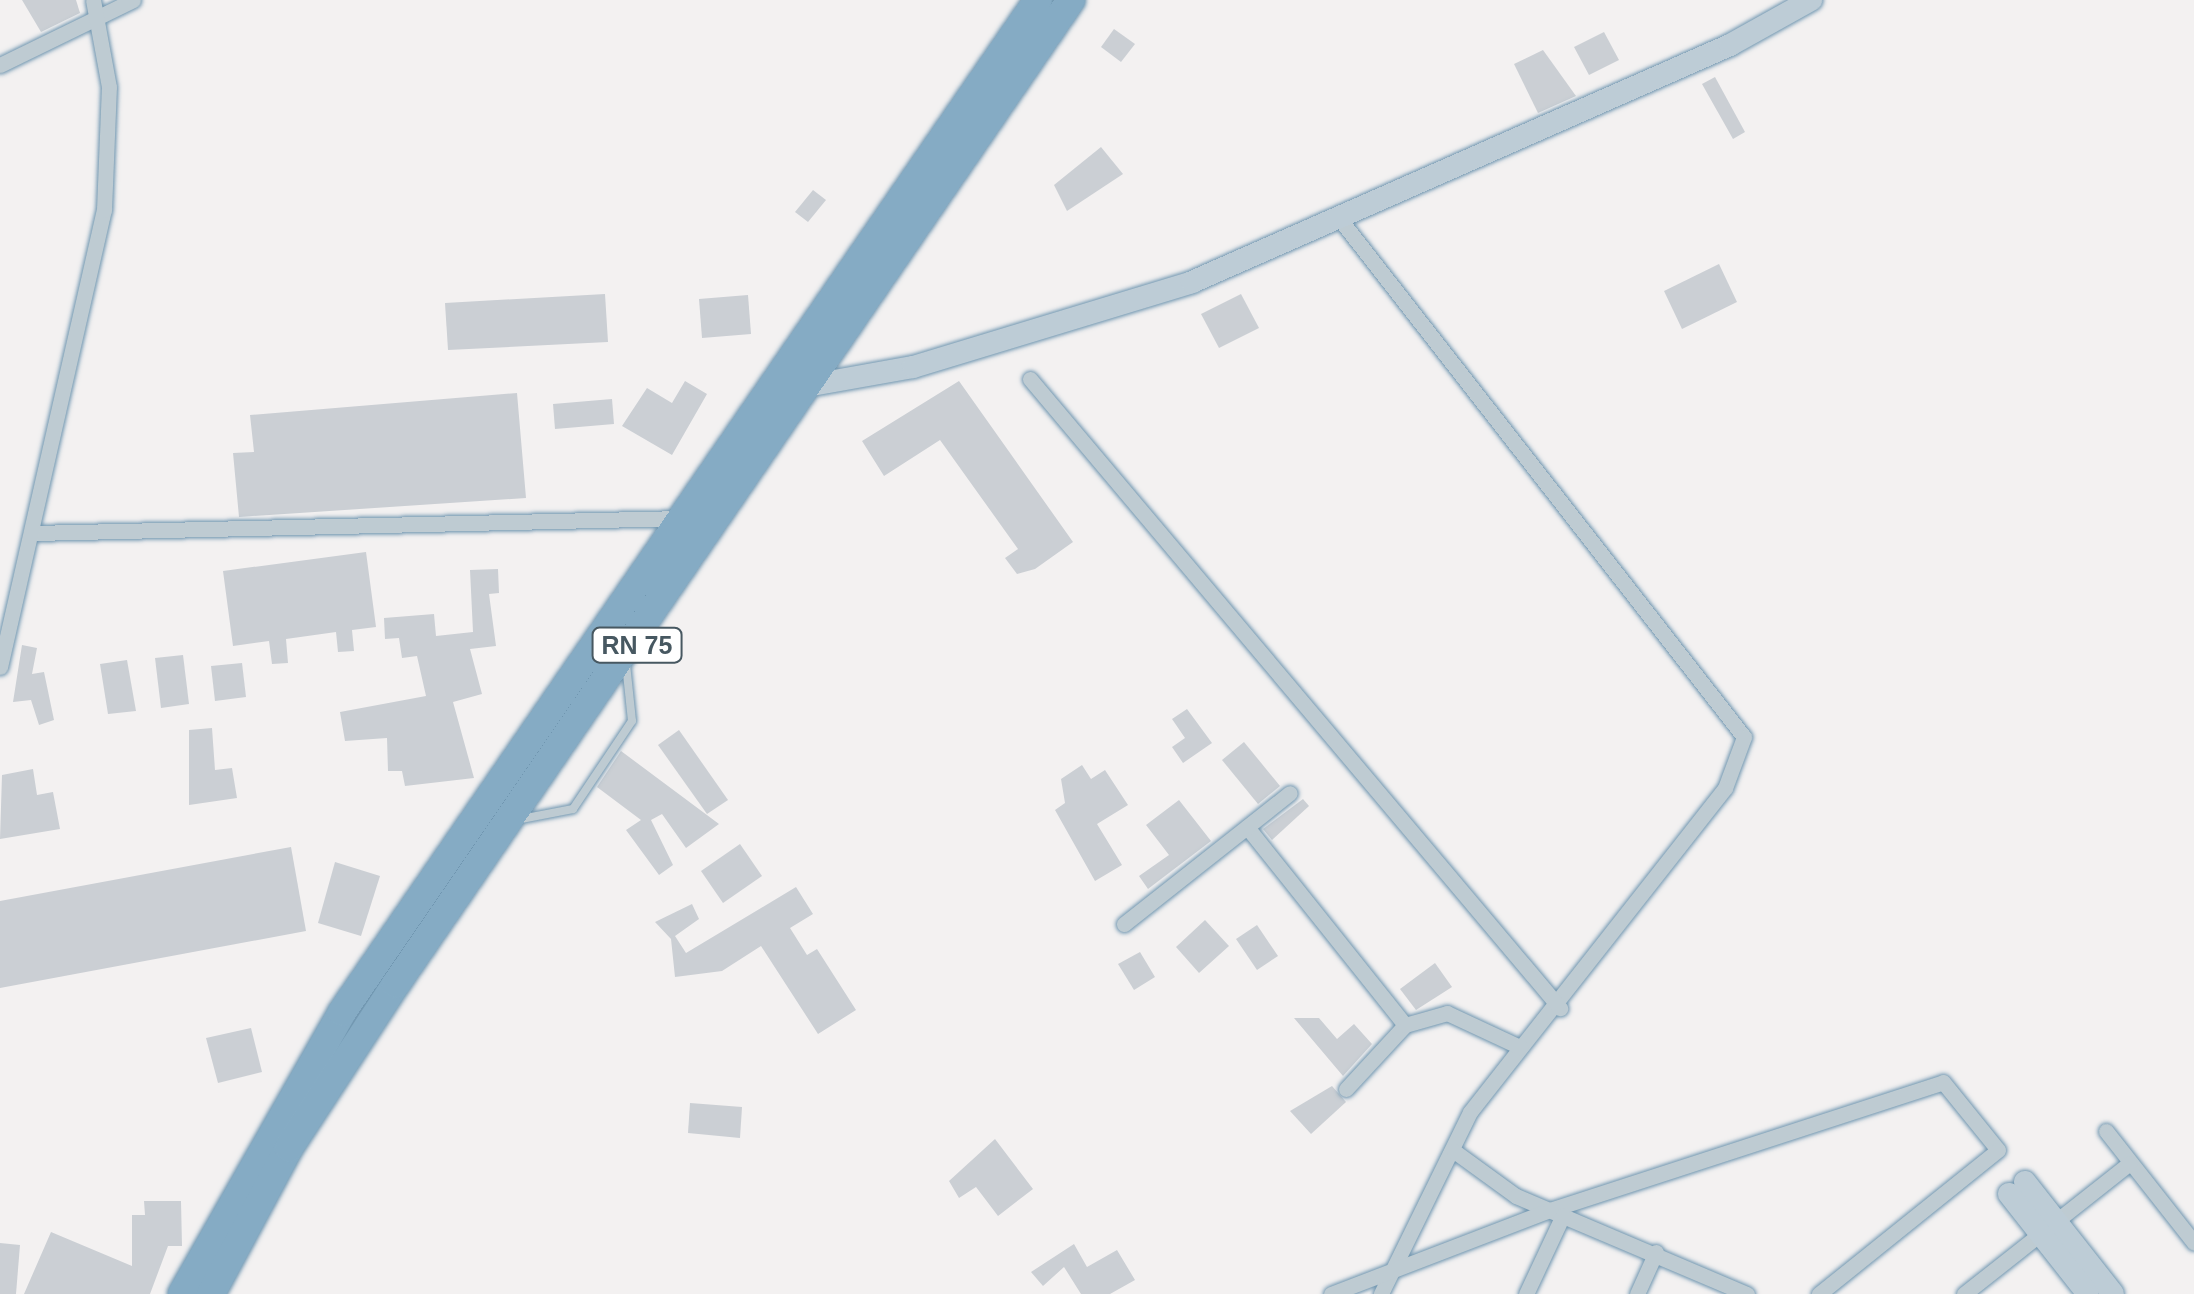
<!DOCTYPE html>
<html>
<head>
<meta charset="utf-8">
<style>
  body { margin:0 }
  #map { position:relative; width:2194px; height:1294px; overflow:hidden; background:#f3f1f1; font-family:Arial,sans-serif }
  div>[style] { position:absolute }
  .building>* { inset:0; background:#cbcfd4 }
  .roads { filter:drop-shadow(0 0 2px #7096b0) drop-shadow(0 0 2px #7096b0) }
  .lane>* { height:8px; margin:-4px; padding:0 4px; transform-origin:4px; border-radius:4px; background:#becbd2 }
  .street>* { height:15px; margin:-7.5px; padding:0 7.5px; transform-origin:7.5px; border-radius:7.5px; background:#becbd2 }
  .secondary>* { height:22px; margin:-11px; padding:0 11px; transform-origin:11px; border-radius:11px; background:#bdccd6 }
  .highway>* { height:28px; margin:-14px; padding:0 14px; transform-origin:14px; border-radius:14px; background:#85abc4 }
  span { translate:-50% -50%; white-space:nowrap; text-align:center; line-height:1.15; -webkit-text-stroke:10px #fff; paint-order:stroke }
  .shield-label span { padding:2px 8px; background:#fff; border:2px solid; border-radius:8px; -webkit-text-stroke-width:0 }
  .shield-label { font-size:25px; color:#475861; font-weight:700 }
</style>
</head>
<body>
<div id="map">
  <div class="building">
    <div style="clip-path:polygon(22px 0,76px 0,80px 13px,41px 32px)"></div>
    <div style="clip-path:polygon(1114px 29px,1135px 44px,1121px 62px,1101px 47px)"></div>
    <div style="clip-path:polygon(1604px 32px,1619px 60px,1589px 75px,1574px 47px)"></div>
    <div style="clip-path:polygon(1543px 50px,1576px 96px,1538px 113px,1514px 64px)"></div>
    <div style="clip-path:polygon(1715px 77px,1745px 132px,1733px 139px,1702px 84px)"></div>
    <div style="clip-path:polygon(1101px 147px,1123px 174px,1067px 211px,1054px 185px)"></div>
    <div style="clip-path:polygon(813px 190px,826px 200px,808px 222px,795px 212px)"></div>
    <div style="clip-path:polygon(1719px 264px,1737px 302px,1682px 329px,1664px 291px)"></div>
    <div style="clip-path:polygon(605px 294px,608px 342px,448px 350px,445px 303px)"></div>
    <div style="clip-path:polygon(1241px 294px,1259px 328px,1219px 348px,1201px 314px)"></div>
    <div style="clip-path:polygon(748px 295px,751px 334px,702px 338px,699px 299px)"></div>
    <div style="clip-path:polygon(685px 381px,707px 394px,672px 455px,622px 426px,647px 388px,672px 403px)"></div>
    <div style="clip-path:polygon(959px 381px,1073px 542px,1035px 569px,1017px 574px,1005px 558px,1018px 549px,940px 440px,884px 476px,862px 441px)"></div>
    <div style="clip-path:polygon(517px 393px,526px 498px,239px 517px,233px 453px,254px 452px,250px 415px)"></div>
    <div style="clip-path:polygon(612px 399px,614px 424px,555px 429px,553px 404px)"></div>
    <div style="clip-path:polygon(366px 552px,376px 627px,352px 630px,354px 651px,338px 652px,336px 632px,286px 639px,288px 663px,272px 664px,269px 641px,233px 646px,223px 571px)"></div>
    <div style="clip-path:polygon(498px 569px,499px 593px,489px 594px,496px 646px,470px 649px,482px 694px,453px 702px,474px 778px,405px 786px,402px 771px,388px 771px,387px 738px,345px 741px,340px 712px,426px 696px,417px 656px,402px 658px,399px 638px,385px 639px,384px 618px,434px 614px,436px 636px,473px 632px,470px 570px)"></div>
    <div style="clip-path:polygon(22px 645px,37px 648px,32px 674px,44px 672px,54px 720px,39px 725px,31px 700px,13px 702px)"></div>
    <div style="clip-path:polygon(183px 655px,189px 704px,161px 708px,155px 658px)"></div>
    <div style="clip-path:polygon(127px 660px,136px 711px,108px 714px,100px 664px)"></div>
    <div style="clip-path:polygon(242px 663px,246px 697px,215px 701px,211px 666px)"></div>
    <div style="clip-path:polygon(1187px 709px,1212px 743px,1183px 763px,1172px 747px,1185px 738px,1172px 719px)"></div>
    <div style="clip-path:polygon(212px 728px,215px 770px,232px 768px,237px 798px,189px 805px,189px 730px)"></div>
    <div style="clip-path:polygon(679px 730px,728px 800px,707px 814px,658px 745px)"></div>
    <div style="clip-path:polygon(1244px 742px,1280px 786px,1258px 804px,1222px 760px)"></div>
    <div style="clip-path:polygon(621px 751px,719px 824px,686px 848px,662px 814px,651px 820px,673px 865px,659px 875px,626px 830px,641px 820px,597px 787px)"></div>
    <div style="clip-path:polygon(1082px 765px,1091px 779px,1105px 770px,1128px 805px,1097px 824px,1122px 865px,1095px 881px,1055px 810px,1065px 803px,1061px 779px)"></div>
    <div style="clip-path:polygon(33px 769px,37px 795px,53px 792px,60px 829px,0 839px,2px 775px)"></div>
    <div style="clip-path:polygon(1303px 799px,1309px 806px,1272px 840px,1263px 829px)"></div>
    <div style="clip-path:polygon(1179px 800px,1211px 841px,1148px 889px,1139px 876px,1169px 855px,1146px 825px)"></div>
    <div style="clip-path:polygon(740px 844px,762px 876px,723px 903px,701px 871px)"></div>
    <div style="clip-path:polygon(291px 847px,306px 931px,0 988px,0 901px)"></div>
    <div style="clip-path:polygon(335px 862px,380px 876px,361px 936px,318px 923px)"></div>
    <div style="clip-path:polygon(796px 887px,813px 914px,790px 928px,807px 955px,817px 949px,856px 1010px,818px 1034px,761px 946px,722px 971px,675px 977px,671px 939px,655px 922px,692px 904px,699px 919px,675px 936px,686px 953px)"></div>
    <div style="clip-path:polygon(1205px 920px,1229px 946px,1199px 973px,1176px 947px)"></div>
    <div style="clip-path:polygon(1257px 925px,1278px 956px,1257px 970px,1236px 939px)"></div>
    <div style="clip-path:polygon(1140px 952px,1155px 977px,1134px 990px,1118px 964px)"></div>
    <div style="clip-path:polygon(1435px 963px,1452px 987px,1416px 1010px,1400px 989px)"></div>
    <div style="clip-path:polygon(1294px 1018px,1319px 1018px,1337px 1039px,1354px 1024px,1372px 1044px,1343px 1076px)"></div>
    <div style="clip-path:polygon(251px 1028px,262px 1072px,218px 1083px,206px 1038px)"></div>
    <div style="clip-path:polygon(1332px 1086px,1346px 1102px,1311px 1134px,1290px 1111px)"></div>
    <div style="clip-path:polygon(690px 1103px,742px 1107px,740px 1138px,688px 1133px)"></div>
    <div style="clip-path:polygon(995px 1139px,1033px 1189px,998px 1216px,976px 1187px,959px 1198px,949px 1181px)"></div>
    <div style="clip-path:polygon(144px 1201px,181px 1201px,182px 1246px,168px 1246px,150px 1294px,24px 1294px,51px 1232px,132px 1266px,132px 1215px,145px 1215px)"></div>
    <div style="clip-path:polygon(0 1243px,20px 1245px,16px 1294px,0 1294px)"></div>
    <div style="clip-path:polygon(1074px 1244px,1087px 1267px,1117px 1250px,1135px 1280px,1110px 1294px,1081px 1294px,1064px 1267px,1043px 1286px,1031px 1272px)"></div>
  </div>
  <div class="roads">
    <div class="lane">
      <div style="left:516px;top:820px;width:58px;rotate:-10.9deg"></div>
      <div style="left:573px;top:809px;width:106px;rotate:-56.2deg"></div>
      <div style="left:632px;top:721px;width:57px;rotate:-96deg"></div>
    </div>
    <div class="street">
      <div style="left:0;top:65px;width:148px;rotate:-26deg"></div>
      <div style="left:1339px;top:218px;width:658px;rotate:52.03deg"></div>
      <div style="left:1744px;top:737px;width:54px;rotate:110.4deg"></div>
      <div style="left:1725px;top:788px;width:412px;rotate:128.2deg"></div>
      <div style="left:1470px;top:1112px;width:203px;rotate:116.1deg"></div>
      <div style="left:1030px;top:379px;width:823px;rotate:49.88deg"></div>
      <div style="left:33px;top:533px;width:651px;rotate:-1.32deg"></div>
      <div style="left:0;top:667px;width:469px;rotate:-77.2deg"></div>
      <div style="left:104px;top:210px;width:123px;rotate:-87.7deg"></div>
      <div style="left:109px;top:87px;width:88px;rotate:-100.4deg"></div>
      <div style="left:1247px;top:827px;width:253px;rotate:51.4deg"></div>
      <div style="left:1124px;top:924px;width:211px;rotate:-38.3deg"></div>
      <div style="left:1346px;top:1089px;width:87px;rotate:-47.3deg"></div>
      <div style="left:1405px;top:1025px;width:44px;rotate:-15.9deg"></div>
      <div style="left:1447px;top:1013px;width:81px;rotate:25deg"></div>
      <div style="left:2106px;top:1131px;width:142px;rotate:51.8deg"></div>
      <div style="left:1454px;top:1151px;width:77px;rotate:36deg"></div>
      <div style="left:1516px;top:1196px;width:251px;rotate:23deg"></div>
      <div style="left:1331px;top:1294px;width:235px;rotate:-21deg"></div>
      <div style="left:1550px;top:1210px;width:413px;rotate:-18deg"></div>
      <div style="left:1943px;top:1082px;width:87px;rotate:51deg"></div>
      <div style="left:1998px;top:1150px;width:230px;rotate:141.2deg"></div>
      <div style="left:1526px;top:1294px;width:87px;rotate:-64.9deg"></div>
      <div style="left:1637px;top:1294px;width:46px;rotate:-65.7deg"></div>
      <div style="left:1964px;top:1294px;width:211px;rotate:-38.3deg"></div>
    </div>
    <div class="secondary">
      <div style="left:797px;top:378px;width:17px;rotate:25deg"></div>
      <div style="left:812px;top:385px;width:103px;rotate:-10.1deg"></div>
      <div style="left:913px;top:367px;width:292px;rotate:-16.9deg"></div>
      <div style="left:1192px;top:282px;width:588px;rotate:-23.77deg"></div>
      <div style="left:1730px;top:45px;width:93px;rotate:-29.1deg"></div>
      <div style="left:2025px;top:1182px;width:142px;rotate:51.8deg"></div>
      <div style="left:2009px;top:1194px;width:127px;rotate:51.7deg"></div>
    </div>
    <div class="highway">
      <div style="left:182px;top:1294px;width:324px;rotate:-60.4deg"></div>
      <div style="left:342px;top:1012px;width:1228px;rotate:-55.48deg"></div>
      <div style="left:211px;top:1294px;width:166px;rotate:-61.9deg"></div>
      <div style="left:289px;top:1148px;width:196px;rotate:-56.9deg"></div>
      <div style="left:396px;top:984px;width:1193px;rotate:-55.55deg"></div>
    </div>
  </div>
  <div class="shield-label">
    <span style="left:637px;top:645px">RN 75</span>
  </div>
</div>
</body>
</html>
